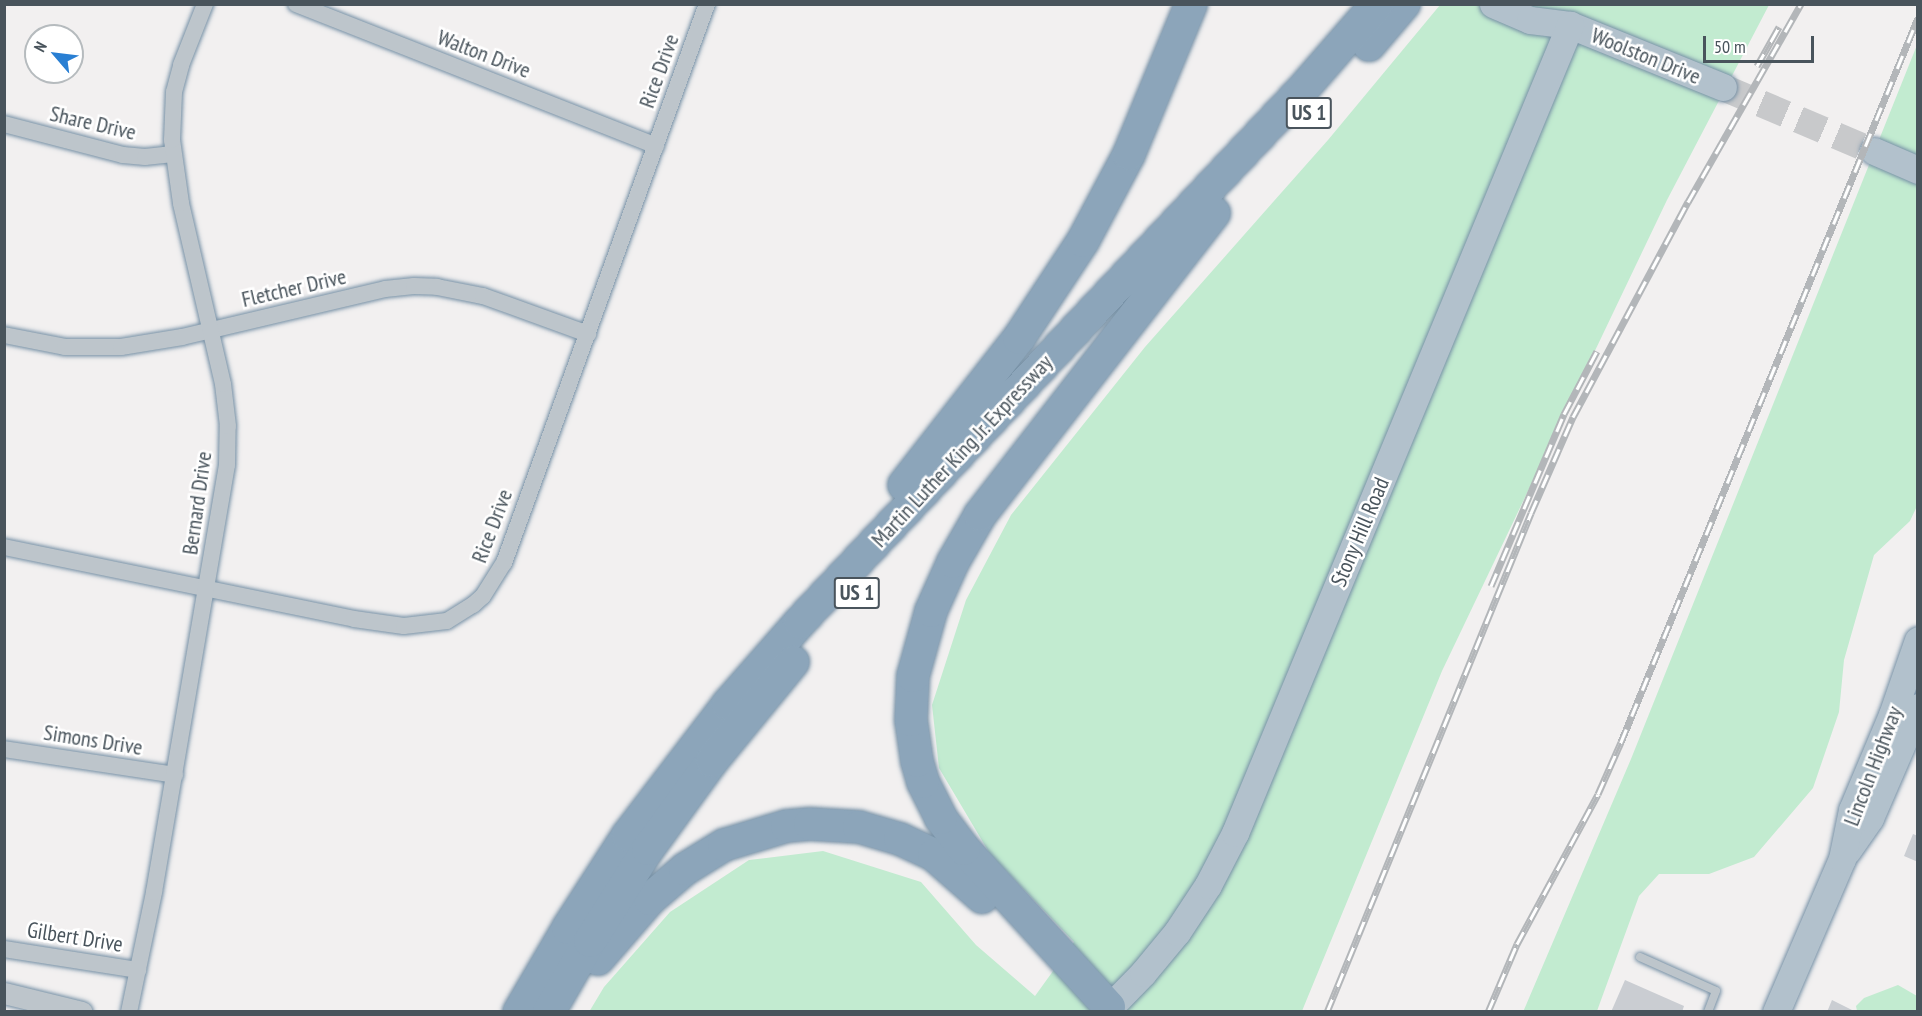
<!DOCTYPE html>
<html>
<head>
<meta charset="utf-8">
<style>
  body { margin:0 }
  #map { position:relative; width:1922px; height:1016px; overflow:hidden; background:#f2f0f0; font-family:"PT Sans Narrow",sans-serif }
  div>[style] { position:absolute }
  .green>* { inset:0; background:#c2ebd0 }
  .building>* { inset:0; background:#cacdd2 }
  .primary-tunnel>* { height:27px; margin-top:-13.5px; transform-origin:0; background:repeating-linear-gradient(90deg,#c8c9cb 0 27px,transparent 0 41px) }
  .roads { filter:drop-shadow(0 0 2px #7791a6) drop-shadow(0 0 2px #7791a6) }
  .service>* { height:8px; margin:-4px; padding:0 4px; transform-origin:4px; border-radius:4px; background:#bdc5cb }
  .minor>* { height:16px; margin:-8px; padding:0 8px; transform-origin:8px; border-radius:8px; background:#bdc5cb }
  .tertiary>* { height:21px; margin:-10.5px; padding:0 10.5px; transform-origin:10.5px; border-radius:10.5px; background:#bdc5cb }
  .primary>* { height:27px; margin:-13.5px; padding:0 13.5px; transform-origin:13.5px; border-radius:13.5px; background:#b2c1cc }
  .motorway>* { height:32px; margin:-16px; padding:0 16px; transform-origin:16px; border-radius:16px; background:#8ca5ba }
  .rail>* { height:7px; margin-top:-3.5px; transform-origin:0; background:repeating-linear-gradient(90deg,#fff 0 14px,#b3b6b9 0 28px); box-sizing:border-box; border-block:2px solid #b3b6b9 }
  span { translate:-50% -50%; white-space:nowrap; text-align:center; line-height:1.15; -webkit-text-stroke:5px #fff; paint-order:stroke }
  .shield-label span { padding:2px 4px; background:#fff; border:2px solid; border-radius:4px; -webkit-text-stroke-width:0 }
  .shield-label { font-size:21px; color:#49545c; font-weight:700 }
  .street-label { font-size:22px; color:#49545c }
  .frame { position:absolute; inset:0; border:6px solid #49545c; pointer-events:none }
  .north { position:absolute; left:24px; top:24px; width:60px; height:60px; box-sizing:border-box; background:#fff; border:2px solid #b6bbbe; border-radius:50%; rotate:298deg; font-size:16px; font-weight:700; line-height:24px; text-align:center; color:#49545c }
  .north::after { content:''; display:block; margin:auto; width:21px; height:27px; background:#297fd3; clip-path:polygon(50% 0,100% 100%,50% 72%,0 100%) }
  .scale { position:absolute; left:1703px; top:36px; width:111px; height:27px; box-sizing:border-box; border:3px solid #49545c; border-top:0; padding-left:8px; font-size:18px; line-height:21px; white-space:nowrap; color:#49545c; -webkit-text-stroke:4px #fff; paint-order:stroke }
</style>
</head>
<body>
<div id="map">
  <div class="green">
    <div style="clip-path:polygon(1440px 5px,1769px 5px,1667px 200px,1442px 671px,1302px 1011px,589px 1012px,604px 987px,670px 912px,749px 860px,823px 851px,921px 882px,976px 945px,1035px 996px,1074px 942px,990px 854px,939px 768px,932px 705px,966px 600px,1011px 515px,1145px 347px,1328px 140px)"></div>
    <div style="clip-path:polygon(1917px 45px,1917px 506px,1910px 521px,1874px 555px,1844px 660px,1839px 712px,1813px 788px,1754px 857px,1709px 874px,1659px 874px,1639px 896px,1597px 1011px,1523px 1012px,1631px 759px)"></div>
    <div style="clip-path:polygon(1898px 985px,1917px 996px,1917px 1011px,1857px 1011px,1856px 1006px,1864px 998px)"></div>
  </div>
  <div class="building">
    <div style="clip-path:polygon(1913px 834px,1918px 836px,1918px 862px,1904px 856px)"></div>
    <div style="clip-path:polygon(1625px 980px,1684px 1006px,1682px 1012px,1611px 1012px)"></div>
    <div style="clip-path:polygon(1832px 1000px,1856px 1012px,1827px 1012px)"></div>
  </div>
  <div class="primary-tunnel">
    <div style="left:1723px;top:87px;width:164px;rotate:23deg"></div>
  </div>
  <div class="roads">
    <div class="service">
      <div style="left:1640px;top:957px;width:83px;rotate:24.1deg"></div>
      <div style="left:1716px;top:991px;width:22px;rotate:111deg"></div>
    </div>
    <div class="minor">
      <div style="left:296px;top:4px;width:387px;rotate:21.5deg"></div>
      <div style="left:4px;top:124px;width:123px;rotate:14.6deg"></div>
      <div style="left:123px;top:155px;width:22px;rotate:5deg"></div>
      <div style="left:145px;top:157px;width:28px;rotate:-6deg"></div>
      <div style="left:4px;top:335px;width:62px;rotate:11.1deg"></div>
      <div style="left:65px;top:347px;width:56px"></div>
      <div style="left:121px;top:347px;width:62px;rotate:-9.3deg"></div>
      <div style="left:182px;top:337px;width:209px;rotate:-13.3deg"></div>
      <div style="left:385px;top:289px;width:29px;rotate:-6deg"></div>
      <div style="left:414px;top:286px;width:23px;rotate:2deg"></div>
      <div style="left:437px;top:287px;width:47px;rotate:11.1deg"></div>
      <div style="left:483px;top:296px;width:112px;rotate:19.9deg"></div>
      <div style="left:4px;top:547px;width:357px;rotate:11.6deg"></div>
      <div style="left:354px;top:619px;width:50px;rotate:8deg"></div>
      <div style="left:404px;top:626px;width:43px;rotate:-6.6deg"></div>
      <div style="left:447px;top:621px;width:31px;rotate:-32deg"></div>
      <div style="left:473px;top:605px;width:13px;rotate:-42deg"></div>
      <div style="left:483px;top:596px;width:39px;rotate:-58deg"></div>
      <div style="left:504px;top:563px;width:595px;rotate:-70.04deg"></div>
      <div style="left:4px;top:749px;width:173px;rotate:8.6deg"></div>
      <div style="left:4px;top:949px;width:136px;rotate:8.9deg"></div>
      <div style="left:129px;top:1012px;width:123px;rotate:-78.2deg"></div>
      <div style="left:154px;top:892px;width:433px;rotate:-80.3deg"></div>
      <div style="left:227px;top:465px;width:39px;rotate:-89deg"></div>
      <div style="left:228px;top:426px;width:42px;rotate:-96.8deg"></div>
      <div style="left:223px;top:384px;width:186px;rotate:-103.1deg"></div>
      <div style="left:181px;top:203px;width:64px;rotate:-98.1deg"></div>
      <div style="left:172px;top:140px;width:48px;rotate:-87.6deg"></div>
      <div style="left:174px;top:92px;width:28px;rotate:-75deg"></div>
      <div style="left:181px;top:65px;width:66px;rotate:-68.5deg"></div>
    </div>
    <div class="tertiary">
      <div style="left:4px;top:993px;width:80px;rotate:13.7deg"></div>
    </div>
    <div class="primary">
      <div style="left:1493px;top:4px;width:40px;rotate:23.4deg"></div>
      <div style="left:1530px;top:20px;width:40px;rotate:7.1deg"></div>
      <div style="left:1570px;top:25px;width:165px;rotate:22.1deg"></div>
      <div style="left:1874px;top:151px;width:48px;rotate:23.4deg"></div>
      <div style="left:1847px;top:851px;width:40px;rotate:-55.1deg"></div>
      <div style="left:1870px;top:818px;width:121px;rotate:-66.6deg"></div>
      <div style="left:1105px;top:1012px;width:54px;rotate:-45.7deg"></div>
      <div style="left:1143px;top:973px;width:53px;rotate:-50.3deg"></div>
      <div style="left:1177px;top:932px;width:56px;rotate:-56.6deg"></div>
      <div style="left:1208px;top:885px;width:59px;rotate:-62.6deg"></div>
      <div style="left:1235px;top:833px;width:875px;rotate:-67.48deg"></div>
      <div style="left:1776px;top:1012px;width:167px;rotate:-66.7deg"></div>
      <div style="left:1842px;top:859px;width:50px;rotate:-78.5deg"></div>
      <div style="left:1852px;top:810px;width:103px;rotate:-67.2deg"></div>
      <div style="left:1892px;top:715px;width:79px;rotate:-70.9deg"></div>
    </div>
    <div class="motorway">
      <div style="left:1369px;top:45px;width:54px;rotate:-49.5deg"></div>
      <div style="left:904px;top:485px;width:187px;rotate:-52deg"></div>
      <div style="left:1019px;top:338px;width:116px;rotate:-56.6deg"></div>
      <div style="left:1083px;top:241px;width:98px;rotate:-62.1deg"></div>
      <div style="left:1129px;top:154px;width:162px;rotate:-67.5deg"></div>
      <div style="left:598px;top:959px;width:79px;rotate:-49.1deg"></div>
      <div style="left:650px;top:899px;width:46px;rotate:-40.6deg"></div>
      <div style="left:685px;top:869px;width:46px;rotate:-31.6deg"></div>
      <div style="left:724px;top:845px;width:66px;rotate:-16.8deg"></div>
      <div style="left:787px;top:826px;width:23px;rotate:-5deg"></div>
      <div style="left:810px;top:824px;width:49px;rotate:3.5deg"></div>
      <div style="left:859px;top:827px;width:43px;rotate:16.3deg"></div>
      <div style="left:900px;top:839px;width:38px;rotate:25deg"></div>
      <div style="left:934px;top:855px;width:64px;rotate:41.2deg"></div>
      <div style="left:1109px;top:1007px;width:214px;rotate:-132.5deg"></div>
      <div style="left:964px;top:849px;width:39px;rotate:-127deg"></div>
      <div style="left:941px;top:818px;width:40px;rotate:-116.6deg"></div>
      <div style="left:923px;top:782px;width:22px;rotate:-106deg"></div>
      <div style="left:917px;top:761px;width:41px;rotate:-98.3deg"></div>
      <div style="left:911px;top:720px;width:44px;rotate:-87.4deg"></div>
      <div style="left:913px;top:676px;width:67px;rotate:-74.5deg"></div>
      <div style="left:931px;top:611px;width:54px;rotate:-65.8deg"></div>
      <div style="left:953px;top:562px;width:54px;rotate:-60.1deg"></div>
      <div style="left:980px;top:515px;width:382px;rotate:-52.2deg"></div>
      <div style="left:519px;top:1012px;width:97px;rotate:-59.7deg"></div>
      <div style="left:568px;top:928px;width:111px;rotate:-57.2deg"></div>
      <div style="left:628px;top:835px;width:165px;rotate:-52.6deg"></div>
      <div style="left:728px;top:704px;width:109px;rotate:-48.7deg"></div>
      <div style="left:800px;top:622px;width:733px;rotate:-46.66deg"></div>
      <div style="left:1303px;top:89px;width:113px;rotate:-49deg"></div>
      <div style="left:549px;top:1012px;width:82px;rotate:-60deg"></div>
      <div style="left:590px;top:941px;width:109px;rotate:-57.8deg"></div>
      <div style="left:648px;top:849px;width:109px;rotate:-54deg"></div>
      <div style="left:712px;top:761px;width:128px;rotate:-50.7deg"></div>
    </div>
  </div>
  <div class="rail">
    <div style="left:1757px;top:66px;width:45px;rotate:-60.6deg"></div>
    <div style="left:1491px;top:586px;width:187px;rotate:-67deg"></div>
    <div style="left:1564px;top:414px;width:71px;rotate:-62.4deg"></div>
    <div style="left:1327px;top:1012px;width:539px;rotate:-67.76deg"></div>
    <div style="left:1531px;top:513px;width:105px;rotate:-66.4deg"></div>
    <div style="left:1573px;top:417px;width:244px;rotate:-61.9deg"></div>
    <div style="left:1688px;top:202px;width:228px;rotate:-60.3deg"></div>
    <div style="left:1488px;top:1012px;width:74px;rotate:-66.9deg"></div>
    <div style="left:1517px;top:944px;width:170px;rotate:-61.6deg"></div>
    <div style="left:1598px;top:794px;width:57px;rotate:-66.1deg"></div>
    <div style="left:1621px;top:742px;width:783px;rotate:-67.7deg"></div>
  </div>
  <div class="shield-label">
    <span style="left:1309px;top:113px">US 1</span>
    <span style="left:857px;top:593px">US 1</span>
  </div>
  <div class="street-label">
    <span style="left:484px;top:54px;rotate:21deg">Walton Drive</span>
    <span style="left:1646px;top:56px;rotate:22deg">Woolston Drive</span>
    <span style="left:659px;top:71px;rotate:-70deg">Rice Drive</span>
    <span style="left:93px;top:123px;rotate:13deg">Share Drive</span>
    <span style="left:294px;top:288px;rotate:-13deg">Fletcher Drive</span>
    <span style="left:962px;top:451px;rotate:-47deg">Martin Luther King Jr. Expressway</span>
    <span style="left:197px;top:503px;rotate:-82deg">Bernard Drive</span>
    <span style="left:492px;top:526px;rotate:-69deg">Rice Drive</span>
    <span style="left:1360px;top:532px;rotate:-67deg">Stony Hill Road</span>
    <span style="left:93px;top:740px;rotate:9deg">Simons Drive</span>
    <span style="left:1873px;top:766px;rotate:-69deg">Lincoln Highway</span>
    <span style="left:75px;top:937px;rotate:9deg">Gilbert Drive</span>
  </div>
  <div class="frame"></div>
  <div class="north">N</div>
  <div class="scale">50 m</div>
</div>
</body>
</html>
